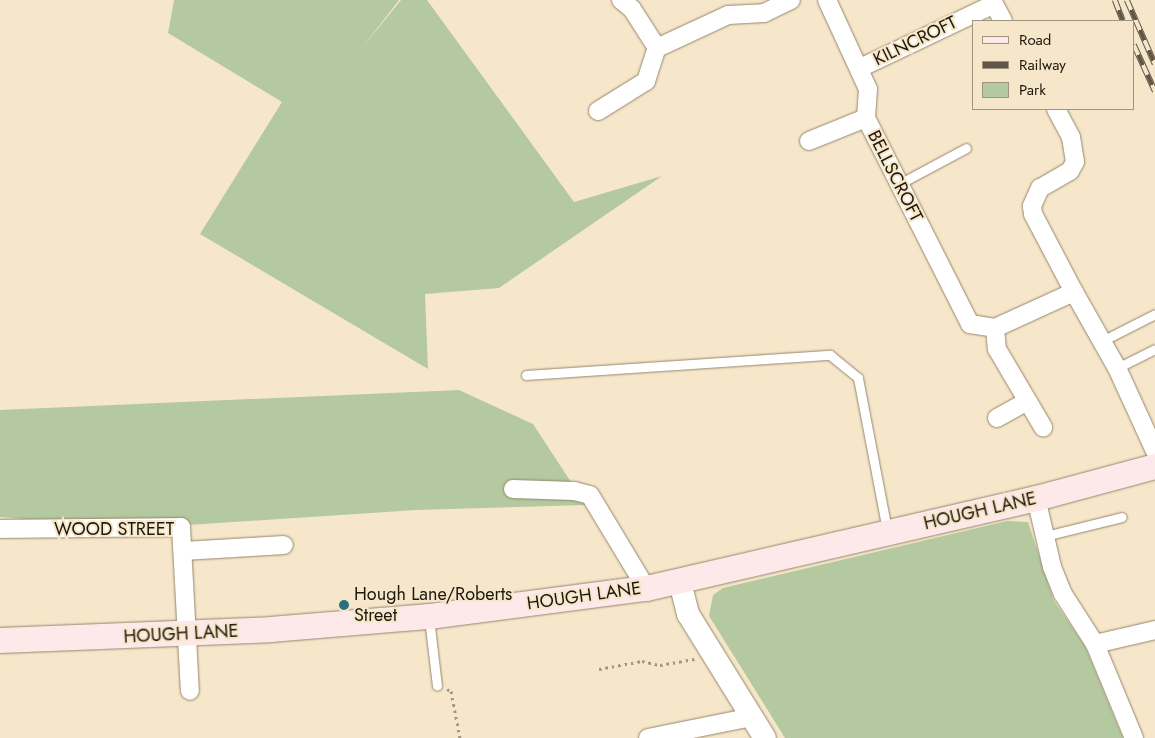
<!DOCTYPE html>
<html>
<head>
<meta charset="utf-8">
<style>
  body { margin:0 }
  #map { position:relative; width:1155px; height:738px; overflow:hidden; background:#f7e7ca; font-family:Jost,sans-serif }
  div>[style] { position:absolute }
  .green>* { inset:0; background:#b4c9a0 }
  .path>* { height:3px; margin-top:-1.5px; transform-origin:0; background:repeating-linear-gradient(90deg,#a49782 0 2.5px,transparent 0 6.5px) }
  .roads { filter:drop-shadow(0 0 1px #95866c) drop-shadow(0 0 1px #95866c) }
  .service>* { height:9px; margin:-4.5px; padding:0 4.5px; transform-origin:4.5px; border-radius:4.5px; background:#fff }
  .minor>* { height:18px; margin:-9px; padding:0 9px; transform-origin:9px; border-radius:9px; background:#fff }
  .tertiary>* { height:22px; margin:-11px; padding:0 11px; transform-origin:11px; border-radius:11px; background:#fff }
  .secondary>* { height:25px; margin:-12.5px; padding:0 12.5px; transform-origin:12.5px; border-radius:12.5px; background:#fde9ea }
  .rail>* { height:5.5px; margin-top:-2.75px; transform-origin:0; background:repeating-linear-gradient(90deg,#f7e7ca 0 11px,#605747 0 22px); box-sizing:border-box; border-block:1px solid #605747 }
  .dots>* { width:14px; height:14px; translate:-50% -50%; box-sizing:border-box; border:2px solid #f7e7ca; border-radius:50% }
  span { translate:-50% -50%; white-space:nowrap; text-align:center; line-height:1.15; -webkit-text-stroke:4px #f7e7ca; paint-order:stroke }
  .street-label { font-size:18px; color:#1d170d }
  .poi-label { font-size:18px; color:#1d170d }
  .left { translate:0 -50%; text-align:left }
  .legend { position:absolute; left:972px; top:20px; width:162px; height:90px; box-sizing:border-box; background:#f7e7ca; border:1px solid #a0947e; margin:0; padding:6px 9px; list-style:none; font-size:15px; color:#1d170d }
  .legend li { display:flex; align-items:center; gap:10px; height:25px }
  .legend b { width:25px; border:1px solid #a0947e }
</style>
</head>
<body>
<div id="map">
  <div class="green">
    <div style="clip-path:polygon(174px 0,399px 0,362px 48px,401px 0,427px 0,574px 202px,662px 176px,499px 288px,425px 294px,428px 369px,200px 234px,282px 102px,168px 33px)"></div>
    <div style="clip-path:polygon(459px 390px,533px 424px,586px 505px,416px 510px,143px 528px,0 517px,0 410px)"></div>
    <div style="clip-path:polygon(1007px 521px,1028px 522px,1054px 601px,1085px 646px,1123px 738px,785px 738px,709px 616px,713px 595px,723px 588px)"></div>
  </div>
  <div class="path">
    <div style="left:599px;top:669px;width:44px;rotate:-10.5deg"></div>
    <div style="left:642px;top:661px;width:18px;rotate:13deg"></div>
    <div style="left:660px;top:665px;width:36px;rotate:-10deg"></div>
    <div style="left:447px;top:689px;width:4px;rotate:27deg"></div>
    <div style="left:451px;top:691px;width:48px;rotate:79.2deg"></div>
  </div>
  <div class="roads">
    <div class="service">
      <div style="left:899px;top:184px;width:76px;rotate:-28.2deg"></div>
      <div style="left:1102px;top:341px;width:59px;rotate:-27deg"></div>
      <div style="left:1117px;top:368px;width:42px;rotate:-26.6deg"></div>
      <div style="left:526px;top:375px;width:305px;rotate:-3.8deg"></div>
      <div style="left:830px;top:355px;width:36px;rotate:39deg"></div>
      <div style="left:858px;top:378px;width:155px;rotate:79.2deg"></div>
      <div style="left:1045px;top:536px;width:79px;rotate:-13.9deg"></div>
      <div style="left:429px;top:618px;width:68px;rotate:83.3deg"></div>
    </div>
    <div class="minor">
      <div style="left:621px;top:0;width:14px;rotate:39deg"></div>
      <div style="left:632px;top:9px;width:46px;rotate:57.3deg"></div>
      <div style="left:827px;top:0;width:98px;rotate:65.3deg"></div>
      <div style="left:868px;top:89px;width:29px;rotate:94deg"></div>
      <div style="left:866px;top:118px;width:231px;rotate:63.2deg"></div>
      <div style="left:970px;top:324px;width:25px;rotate:9deg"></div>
      <div style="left:994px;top:4px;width:19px;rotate:62deg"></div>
      <div style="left:657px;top:48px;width:78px;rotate:-24.9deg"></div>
      <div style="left:728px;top:15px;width:36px;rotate:-3deg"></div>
      <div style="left:764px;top:13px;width:30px;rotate:-26deg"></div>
      <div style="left:860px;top:68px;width:148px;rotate:-25.5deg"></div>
      <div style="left:994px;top:4px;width:4px;rotate:-117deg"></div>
      <div style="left:1056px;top:109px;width:32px;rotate:62deg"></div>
      <div style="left:1071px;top:137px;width:25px;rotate:81deg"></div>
      <div style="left:1075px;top:162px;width:10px;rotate:119deg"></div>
      <div style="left:1070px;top:171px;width:34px;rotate:150deg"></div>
      <div style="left:1040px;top:188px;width:20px;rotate:114deg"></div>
      <div style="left:1032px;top:206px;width:8px;rotate:83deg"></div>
      <div style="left:1033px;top:214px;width:88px;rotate:62.3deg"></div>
      <div style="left:598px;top:111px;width:57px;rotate:-32deg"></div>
      <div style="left:646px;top:81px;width:35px;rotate:-72deg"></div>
      <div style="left:809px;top:141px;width:61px;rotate:-22deg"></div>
      <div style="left:995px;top:328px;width:87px;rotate:-24.5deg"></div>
      <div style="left:1074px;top:292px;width:87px;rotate:60.5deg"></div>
      <div style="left:1117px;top:368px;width:91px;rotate:65.4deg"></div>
      <div style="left:995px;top:328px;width:21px;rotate:85deg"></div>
      <div style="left:997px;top:349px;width:91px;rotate:59.5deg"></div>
      <div style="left:997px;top:418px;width:33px;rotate:-29deg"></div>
      <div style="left:513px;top:489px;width:61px;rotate:1.9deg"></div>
      <div style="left:574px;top:491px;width:16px;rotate:14deg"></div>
      <div style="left:590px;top:495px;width:109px;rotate:58.9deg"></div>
      <div style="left:1036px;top:498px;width:71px;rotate:76.9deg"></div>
      <div style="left:1052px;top:567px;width:29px;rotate:68deg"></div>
      <div style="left:1063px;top:594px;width:59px;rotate:57.4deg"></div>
      <div style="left:1095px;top:644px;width:102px;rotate:67.5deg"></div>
      <div style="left:0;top:529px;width:181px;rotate:-0.6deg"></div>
      <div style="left:181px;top:527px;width:164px;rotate:86.9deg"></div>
      <div style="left:184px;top:551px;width:100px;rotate:-3.4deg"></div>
      <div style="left:1095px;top:644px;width:62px;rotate:-13.1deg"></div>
      <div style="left:648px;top:738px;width:106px;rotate:-11.4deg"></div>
    </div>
    <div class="tertiary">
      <div style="left:680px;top:582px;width:33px;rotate:76deg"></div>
      <div style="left:688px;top:614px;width:146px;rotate:58.2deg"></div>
    </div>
    <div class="secondary">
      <div style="left:0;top:640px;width:270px;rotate:-2.3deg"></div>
      <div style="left:270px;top:629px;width:160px;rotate:-4.7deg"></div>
      <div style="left:429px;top:616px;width:219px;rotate:-7.4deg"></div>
      <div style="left:646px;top:588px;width:400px;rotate:-13deg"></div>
      <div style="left:1036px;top:498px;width:123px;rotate:-15.1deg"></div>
    </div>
  </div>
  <div class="rail">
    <div style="left:1115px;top:0;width:22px;rotate:69deg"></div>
    <div style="left:1127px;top:0;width:70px;rotate:66.4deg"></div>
    <div style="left:1134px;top:45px;width:51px;rotate:65.5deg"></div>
  </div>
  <div class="dots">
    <div style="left:344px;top:605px;background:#2a717d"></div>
  </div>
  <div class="street-label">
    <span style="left:915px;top:41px;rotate:-26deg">KILNCROFT</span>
    <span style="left:895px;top:176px;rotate:63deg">BELLSCROFT</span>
    <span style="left:980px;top:511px;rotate:-13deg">HOUGH LANE</span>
    <span style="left:114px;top:529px">WOOD STREET</span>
    <span style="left:584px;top:596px;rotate:-8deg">HOUGH LANE</span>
    <span style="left:181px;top:634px;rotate:-3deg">HOUGH LANE</span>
  </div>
  <div class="poi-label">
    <span class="left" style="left:354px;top:605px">Hough Lane/Roberts<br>Street</span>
  </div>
  <ul class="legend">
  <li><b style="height:6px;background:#fde9ea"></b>Road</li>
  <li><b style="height:6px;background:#605747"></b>Railway</li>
  <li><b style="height:14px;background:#b4c9a0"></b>Park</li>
  </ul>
</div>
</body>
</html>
